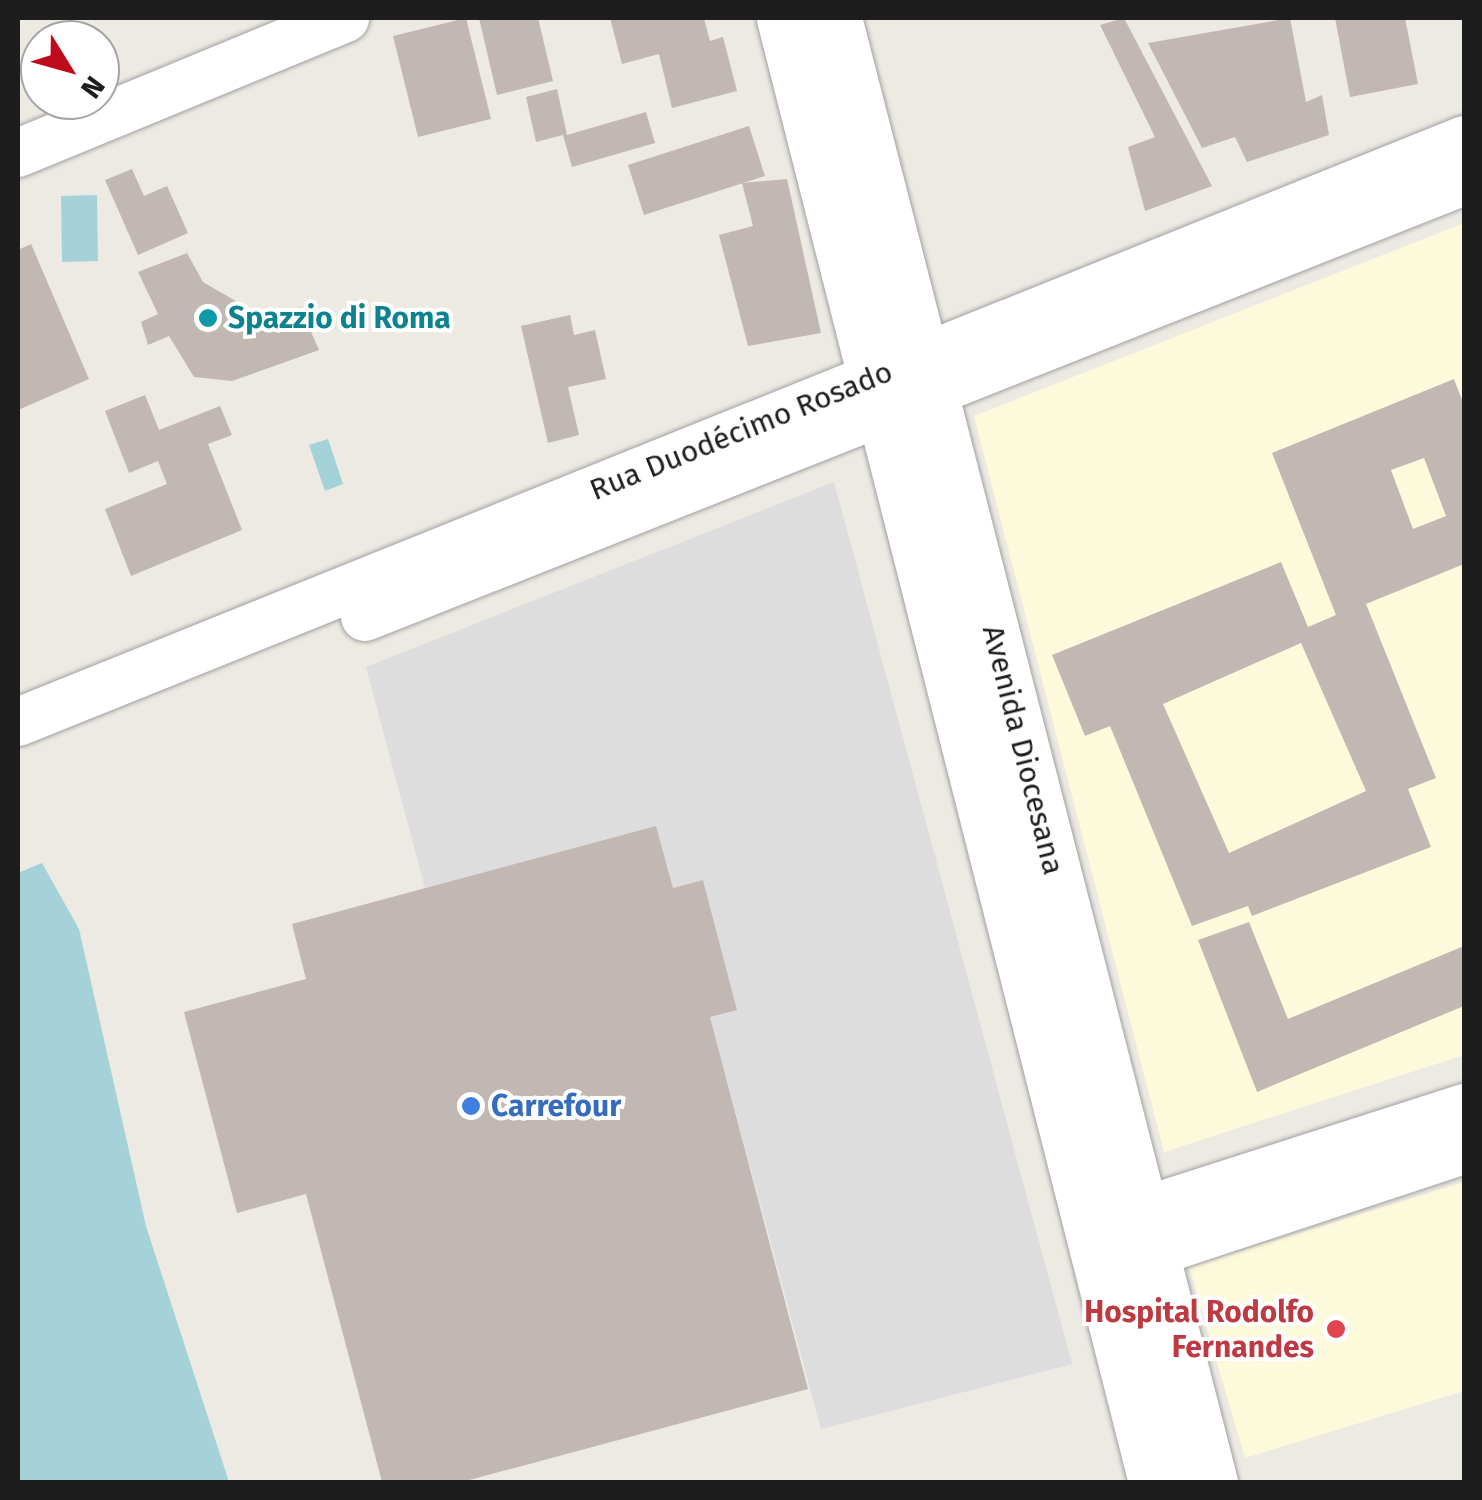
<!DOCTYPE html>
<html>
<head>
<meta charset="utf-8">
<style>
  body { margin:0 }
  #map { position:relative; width:1482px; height:1500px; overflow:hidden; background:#ede9e3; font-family:"Fira Sans",sans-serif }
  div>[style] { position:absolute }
  .education>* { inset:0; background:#fdfadc }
  .parking>* { inset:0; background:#ddd }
  .water>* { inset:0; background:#a5d2d9 }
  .building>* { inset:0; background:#c2b8b3 }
  .roads { filter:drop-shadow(0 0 2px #a1a1a1) drop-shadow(0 0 2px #a1a1a1) }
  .minor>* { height:48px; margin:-24px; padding:0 24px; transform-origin:24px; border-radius:24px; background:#fff }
  .tertiary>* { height:55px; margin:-27.5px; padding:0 27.5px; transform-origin:27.5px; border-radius:27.5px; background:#fff }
  .dots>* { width:28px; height:28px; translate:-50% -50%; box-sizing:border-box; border:5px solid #fff; border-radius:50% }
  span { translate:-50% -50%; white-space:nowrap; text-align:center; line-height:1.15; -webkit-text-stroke:8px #fff; paint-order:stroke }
  .culture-label { font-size:30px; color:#0d838f; font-weight:700 }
  .left { translate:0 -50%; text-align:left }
  .street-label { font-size:30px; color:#1d1d1d }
  .shop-label { font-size:30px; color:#366cbe; font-weight:700 }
  .health-label { font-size:30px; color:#be3a42; font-weight:700 }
  .right { translate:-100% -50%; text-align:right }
  .frame { position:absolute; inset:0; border:20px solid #1d1d1d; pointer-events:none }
  .north { position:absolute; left:20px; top:20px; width:100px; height:100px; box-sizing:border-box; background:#fff; border:2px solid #a5a5a5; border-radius:50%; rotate:127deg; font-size:28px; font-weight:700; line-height:40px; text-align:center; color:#1d1d1d }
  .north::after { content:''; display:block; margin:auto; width:35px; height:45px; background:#bf0a1b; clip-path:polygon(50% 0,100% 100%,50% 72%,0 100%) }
</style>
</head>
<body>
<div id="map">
  <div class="education">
    <div style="clip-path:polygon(1464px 223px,1464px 1055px,1164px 1152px,974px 416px)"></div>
    <div style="clip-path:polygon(1464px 1182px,1464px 1391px,1245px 1458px,1189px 1267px)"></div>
  </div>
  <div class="parking">
    <div style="clip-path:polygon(834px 482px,1072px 1364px,821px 1429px,710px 1017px,737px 1009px,703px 880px,673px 888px,656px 826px,425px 888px,366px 667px)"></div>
  </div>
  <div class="water">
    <div style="clip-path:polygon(97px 195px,98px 261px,62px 262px,61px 196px)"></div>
    <div style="clip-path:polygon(328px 439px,343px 484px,325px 491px,309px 445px)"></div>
    <div style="clip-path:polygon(42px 863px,79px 929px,146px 1226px,229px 1482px,18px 1482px,18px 873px)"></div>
  </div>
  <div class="building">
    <div style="clip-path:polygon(466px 18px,491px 119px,418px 137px,393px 36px)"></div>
    <div style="clip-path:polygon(479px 18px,538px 18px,553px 81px,497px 95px)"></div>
    <div style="clip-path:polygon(610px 18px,704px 18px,710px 41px,723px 37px,737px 91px,672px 108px,659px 54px,622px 64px)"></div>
    <div style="clip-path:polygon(1124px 18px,1212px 186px,1145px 211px,1128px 147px,1155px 137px,1100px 25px)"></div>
    <div style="clip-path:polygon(1290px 18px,1306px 102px,1322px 95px,1329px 135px,1247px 162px,1235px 137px,1202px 148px,1148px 43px)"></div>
    <div style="clip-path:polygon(1335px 18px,1405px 18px,1418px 84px,1350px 97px)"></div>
    <div style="clip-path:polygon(557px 89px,567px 135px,646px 112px,655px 143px,572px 167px,563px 135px,536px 142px,526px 97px)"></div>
    <div style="clip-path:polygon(749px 126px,765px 176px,644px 215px,628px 165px)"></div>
    <div style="clip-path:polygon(132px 169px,144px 196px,167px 186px,188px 233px,138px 255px,105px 180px)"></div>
    <div style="clip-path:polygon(787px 179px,821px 333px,748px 346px,719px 235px,753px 226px,742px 183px)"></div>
    <div style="clip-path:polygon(31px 244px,89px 379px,18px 410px,18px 250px)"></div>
    <div style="clip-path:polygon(187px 253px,203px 282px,272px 322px,300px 307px,319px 350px,232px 381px,194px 377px,169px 336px,148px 345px,141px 322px,158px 314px,138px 272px)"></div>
    <div style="clip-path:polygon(570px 315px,574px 335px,595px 330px,606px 379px,568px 387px,579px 435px,548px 443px,521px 326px)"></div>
    <div style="clip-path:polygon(evenodd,1454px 379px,1464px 405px,1464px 564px,1366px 604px,1436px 778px,1408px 789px,1431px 847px,1252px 916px,1248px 906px,1192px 926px,1110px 726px,1085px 736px,1052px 655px,1281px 562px,1308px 627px,1336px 615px,1272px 453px,1454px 379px,1424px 458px,1446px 516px,1413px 529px,1391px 470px,1424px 458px,1454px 379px,1301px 643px,1366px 791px,1229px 853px,1163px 704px,1301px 643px)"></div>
    <div style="clip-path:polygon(145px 395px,159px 430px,220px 406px,232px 435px,208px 444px,242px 530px,131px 576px,105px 509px,167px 484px,158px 461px,129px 473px,105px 411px)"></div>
    <div style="clip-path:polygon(656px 826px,673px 888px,703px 880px,737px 1010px,710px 1017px,808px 1389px,462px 1482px,382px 1482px,306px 1194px,237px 1213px,184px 1012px,306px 979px,292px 924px)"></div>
    <div style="clip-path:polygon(1249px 922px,1288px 1019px,1464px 946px,1464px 1006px,1257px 1092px,1198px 940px)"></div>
  </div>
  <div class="roads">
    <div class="minor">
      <div style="left:18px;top:153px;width:354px;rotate:-22.4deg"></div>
      <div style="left:365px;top:617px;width:1182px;rotate:-21.64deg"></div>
      <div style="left:18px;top:722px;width:1559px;rotate:-21.92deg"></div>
      <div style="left:1106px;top:1223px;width:376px;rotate:-17.8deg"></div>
      <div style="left:1119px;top:1264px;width:363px;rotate:-18.3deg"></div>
    </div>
    <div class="tertiary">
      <div style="left:784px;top:18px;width:1511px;rotate:75.74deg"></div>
      <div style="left:834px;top:18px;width:1512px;rotate:75.6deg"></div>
    </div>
  </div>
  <div class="dots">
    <div style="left:208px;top:318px;background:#0f9aa8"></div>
    <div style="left:471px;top:1106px;background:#3f7fe0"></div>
    <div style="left:1336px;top:1329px;background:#e0444e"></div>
  </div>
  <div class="culture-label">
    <span class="left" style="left:228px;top:318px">Spazzio di Roma</span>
  </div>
  <div class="street-label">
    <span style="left:741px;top:431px;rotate:-22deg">Rua Duodécimo Rosado</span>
    <span style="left:1023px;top:750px;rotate:76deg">Avenida Diocesana</span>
  </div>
  <div class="shop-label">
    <span class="left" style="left:491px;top:1106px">Carrefour</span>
  </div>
  <div class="health-label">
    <span class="right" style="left:1314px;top:1329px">Hospital Rodolfo<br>Fernandes</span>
  </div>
  <div class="frame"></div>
  <div class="north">N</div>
</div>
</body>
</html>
